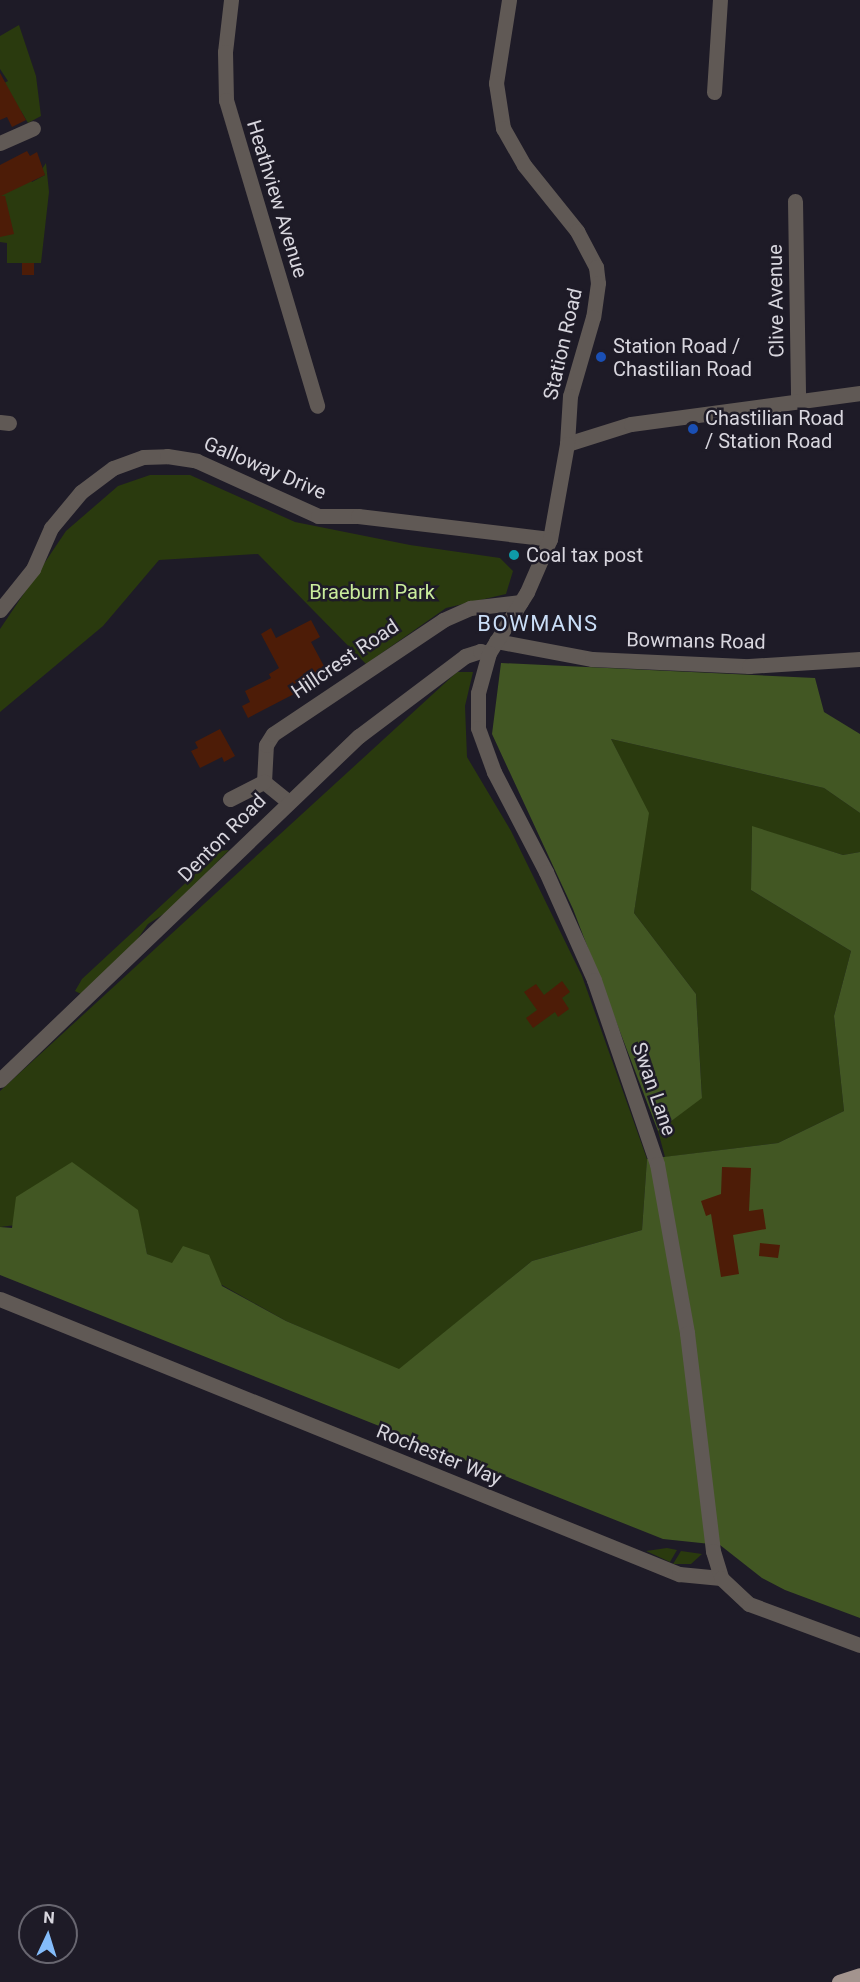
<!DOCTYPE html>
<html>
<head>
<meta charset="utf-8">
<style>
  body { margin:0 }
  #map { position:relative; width:860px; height:1982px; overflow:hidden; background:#1e1b27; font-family:Roboto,sans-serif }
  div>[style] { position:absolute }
  .green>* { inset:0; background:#2a3a0e }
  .forest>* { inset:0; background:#425723 }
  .building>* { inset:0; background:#4d1c07 }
  .minor>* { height:15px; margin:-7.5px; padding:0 7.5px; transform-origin:7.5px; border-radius:7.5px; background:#605955 }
  .tertiary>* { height:15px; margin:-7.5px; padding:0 7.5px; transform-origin:7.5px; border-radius:7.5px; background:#605955 }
  .primary>* { height:15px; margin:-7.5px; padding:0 7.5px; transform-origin:7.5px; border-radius:7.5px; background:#a3948e }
  .dots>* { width:16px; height:16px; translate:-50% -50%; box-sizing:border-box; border:3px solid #1e1b27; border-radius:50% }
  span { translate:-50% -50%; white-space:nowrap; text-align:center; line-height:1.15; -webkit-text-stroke:5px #1e1b27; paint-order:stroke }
  .street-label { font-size:20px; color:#d8d6de }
  .poi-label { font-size:20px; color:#d8d6de }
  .left { translate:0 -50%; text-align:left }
  .park-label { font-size:20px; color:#c9ec9c }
  .quarter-label { font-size:22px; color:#cadef7; letter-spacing:1.5px }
  .north { position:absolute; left:18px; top:1904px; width:60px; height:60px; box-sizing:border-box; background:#1e1b27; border:2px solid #686670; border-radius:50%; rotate:4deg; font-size:16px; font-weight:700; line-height:24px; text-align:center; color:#d8d6de }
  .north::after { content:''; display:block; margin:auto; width:21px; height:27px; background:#84bcfb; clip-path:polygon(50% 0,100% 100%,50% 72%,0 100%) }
</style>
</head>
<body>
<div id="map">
  <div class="green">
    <div style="clip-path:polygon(19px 25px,36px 76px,41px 116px,28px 123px,21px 111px,12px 115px,0 85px,8px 81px,0 69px,0 36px)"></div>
    <div style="clip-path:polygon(46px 163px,49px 192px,41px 263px,7px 263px,7px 243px,0 242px,0 172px,28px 174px,32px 182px,45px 175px,42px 169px)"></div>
    <div style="clip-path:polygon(150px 475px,190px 475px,295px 522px,410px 545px,500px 558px,513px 571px,506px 594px,446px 608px,366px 664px,258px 554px,159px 560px,103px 626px,0 712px,0 629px,66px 531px,118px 486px)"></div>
    <div style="clip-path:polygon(457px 672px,473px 672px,465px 706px,467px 757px,511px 831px,582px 976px,647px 1159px,642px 1230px,532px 1261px,399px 1370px,286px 1321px,222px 1285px,147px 1254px,137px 1210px,0 1227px,0 1091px)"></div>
    <div style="clip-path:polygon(611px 739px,824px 788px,860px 813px,860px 852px,843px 855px,752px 827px,751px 890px,851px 951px,834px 1016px,844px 1111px,778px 1143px,665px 1157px,658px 1131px,702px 1097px,696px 994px,634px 913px,648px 813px)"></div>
    <div style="clip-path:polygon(229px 850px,170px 910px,148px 924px,132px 947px,81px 994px,75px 991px,82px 979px,220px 851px)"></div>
    <div style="clip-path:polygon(667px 1548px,677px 1550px,670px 1562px,646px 1551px)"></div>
    <div style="clip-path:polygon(681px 1551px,702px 1554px,691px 1564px,673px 1564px)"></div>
  </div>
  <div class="forest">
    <div style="clip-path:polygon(501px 663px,815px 678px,824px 712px,860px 734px,860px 813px,824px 788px,611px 739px,649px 813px,634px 913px,696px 994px,702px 1098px,658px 1131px,573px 909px,492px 734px)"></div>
    <div style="clip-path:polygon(752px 826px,843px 855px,860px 852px,860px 1618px,785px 1590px,762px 1578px,720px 1545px,663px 1539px,0 1275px,0 1227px,12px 1228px,16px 1197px,72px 1162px,138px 1210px,147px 1254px,172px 1263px,183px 1246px,209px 1255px,222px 1286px,286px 1321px,399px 1369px,532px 1261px,642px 1230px,647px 1159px,778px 1143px,844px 1111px,834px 1016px,851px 951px,751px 890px)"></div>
  </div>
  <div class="building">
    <div style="clip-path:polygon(0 73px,26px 120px,12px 127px,7px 117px,0 120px)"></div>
    <div style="clip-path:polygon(27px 151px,30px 156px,37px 152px,45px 175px,1px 196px,5px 196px,14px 234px,0 237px,0 165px)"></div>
    <div style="clip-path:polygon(22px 263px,34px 263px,34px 275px,22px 275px)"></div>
    <div style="clip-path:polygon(311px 620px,320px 637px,311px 642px,325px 668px,290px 686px,294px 694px,248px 718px,242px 706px,250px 702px,245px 691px,271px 678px,269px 674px,279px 668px,261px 634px,271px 628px,276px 638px)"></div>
    <div style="clip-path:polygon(220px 729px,235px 756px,224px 762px,222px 757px,200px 768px,191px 751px,198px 748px,195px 742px)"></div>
    <div style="clip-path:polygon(562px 981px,570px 992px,562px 998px,569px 1009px,558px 1017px,555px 1012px,533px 1028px,526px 1018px,537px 1010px,524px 992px,536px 984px,544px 995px)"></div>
    <div style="clip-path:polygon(722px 1167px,751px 1168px,749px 1211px,763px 1209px,766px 1229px,733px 1235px,739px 1274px,721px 1277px,711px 1214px,706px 1216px,701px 1201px,721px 1194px)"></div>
    <div style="clip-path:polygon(760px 1243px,780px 1245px,778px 1258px,759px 1256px)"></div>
  </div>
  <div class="minor">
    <div style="left:231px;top:0;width:52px;rotate:96.6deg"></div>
    <div style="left:225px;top:52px;width:48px;rotate:88.8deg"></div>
    <div style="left:226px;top:100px;width:319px;rotate:73.4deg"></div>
    <div style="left:714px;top:92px;width:92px;rotate:-86.3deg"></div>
    <div style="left:0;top:143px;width:36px;rotate:-24deg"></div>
    <div style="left:795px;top:201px;width:200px;rotate:89.1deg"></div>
    <div style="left:0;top:422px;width:9px;rotate:6deg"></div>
    <div style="left:567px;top:444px;width:67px;rotate:-17.4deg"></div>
    <div style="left:631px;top:424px;width:231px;rotate:-7.7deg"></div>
    <div style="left:0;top:610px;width:53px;rotate:-51.2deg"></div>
    <div style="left:33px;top:569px;width:45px;rotate:-66.3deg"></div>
    <div style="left:51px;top:528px;width:47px;rotate:-50.2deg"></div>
    <div style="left:81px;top:492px;width:40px;rotate:-37deg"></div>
    <div style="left:113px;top:468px;width:32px;rotate:-20deg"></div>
    <div style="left:143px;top:457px;width:24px;rotate:-2deg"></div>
    <div style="left:167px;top:456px;width:30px;rotate:9deg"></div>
    <div style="left:197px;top:461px;width:133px;rotate:24.4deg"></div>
    <div style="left:318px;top:516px;width:40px"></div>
    <div style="left:358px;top:516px;width:193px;rotate:6.8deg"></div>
    <div style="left:496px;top:641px;width:98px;rotate:10.6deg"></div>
    <div style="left:592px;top:659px;width:157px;rotate:2.6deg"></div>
    <div style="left:749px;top:666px;width:111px;rotate:-3.6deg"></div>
    <div style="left:264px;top:782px;width:37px;rotate:-87deg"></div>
    <div style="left:266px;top:745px;width:13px;rotate:-58deg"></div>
    <div style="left:273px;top:734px;width:205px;rotate:-33.8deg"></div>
    <div style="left:443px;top:620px;width:30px;rotate:-24deg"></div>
    <div style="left:470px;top:608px;width:51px;rotate:-6.7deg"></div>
    <div style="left:264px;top:782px;width:32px;rotate:39deg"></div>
    <div style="left:230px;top:799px;width:38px;rotate:-27deg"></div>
    <div style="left:0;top:1080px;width:497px;rotate:-43.8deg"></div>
    <div style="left:359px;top:736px;width:133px;rotate:-37deg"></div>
    <div style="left:465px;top:656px;width:16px;rotate:-18deg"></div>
    <div style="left:480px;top:651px;width:9px;rotate:13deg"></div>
    <div style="left:0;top:1299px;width:733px;rotate:22.05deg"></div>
    <div style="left:679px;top:1574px;width:42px;rotate:5.4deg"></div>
  </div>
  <div class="tertiary">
    <div style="left:509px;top:0;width:84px;rotate:98.9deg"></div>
    <div style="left:496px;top:83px;width:46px;rotate:81.2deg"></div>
    <div style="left:503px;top:128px;width:43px;rotate:60.4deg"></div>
    <div style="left:524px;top:165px;width:85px;rotate:51.2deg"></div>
    <div style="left:577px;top:231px;width:41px;rotate:62.2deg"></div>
    <div style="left:596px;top:267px;width:16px;rotate:83deg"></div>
    <div style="left:598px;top:283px;width:34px;rotate:98deg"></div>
    <div style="left:593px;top:317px;width:82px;rotate:106.2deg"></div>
    <div style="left:570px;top:396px;width:48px;rotate:93.6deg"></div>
    <div style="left:567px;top:444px;width:97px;rotate:100.1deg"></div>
    <div style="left:550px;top:539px;width:58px;rotate:113.5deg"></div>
    <div style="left:527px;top:592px;width:72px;rotate:121.9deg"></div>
    <div style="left:489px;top:653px;width:41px;rotate:105.4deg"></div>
    <div style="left:478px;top:693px;width:35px;rotate:90deg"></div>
    <div style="left:478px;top:728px;width:47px;rotate:70deg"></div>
    <div style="left:494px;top:772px;width:113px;rotate:62.5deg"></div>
    <div style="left:546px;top:872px;width:118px;rotate:66deg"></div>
    <div style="left:594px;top:980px;width:194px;rotate:71.1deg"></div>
    <div style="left:657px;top:1164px;width:172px;rotate:79.9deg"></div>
    <div style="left:687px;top:1333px;width:220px;rotate:83.2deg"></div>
    <div style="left:713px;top:1551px;width:28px;rotate:73deg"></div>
    <div style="left:721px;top:1578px;width:38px;rotate:43deg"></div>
    <div style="left:749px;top:1604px;width:118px;rotate:20.3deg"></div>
  </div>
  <div class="primary">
    <div style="left:839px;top:1982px;width:22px;rotate:-18deg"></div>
  </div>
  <div class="dots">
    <div style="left:601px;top:357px;background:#1a4fb4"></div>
    <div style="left:693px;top:429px;background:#1a4fb4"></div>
    <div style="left:514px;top:555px;background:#0f9aa8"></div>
  </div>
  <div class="street-label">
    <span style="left:277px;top:199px;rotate:73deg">Heathview Avenue</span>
    <span style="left:776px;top:301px;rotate:-91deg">Clive Avenue</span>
    <span style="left:563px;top:344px;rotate:-77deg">Station Road</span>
    <span style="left:265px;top:468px;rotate:23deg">Galloway Drive</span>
    <span style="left:696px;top:641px;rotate:1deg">Bowmans Road</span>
    <span style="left:345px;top:659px;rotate:-34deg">Hillcrest Road</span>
    <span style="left:222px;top:838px;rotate:-45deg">Denton Road</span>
    <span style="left:654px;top:1089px;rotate:71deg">Swan Lane</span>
    <span style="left:439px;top:1455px;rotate:22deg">Rochester Way</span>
  </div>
  <div class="poi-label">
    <span class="left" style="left:613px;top:358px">Station Road /<br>Chastilian Road</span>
    <span class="left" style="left:705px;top:430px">Chastilian Road<br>/ Station Road</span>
    <span class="left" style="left:526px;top:555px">Coal tax post</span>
  </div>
  <div class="park-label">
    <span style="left:372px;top:592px">Braeburn Park</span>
  </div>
  <div class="quarter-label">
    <span style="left:538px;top:624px">BOWMANS</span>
  </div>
  <div class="north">N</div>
</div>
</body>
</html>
